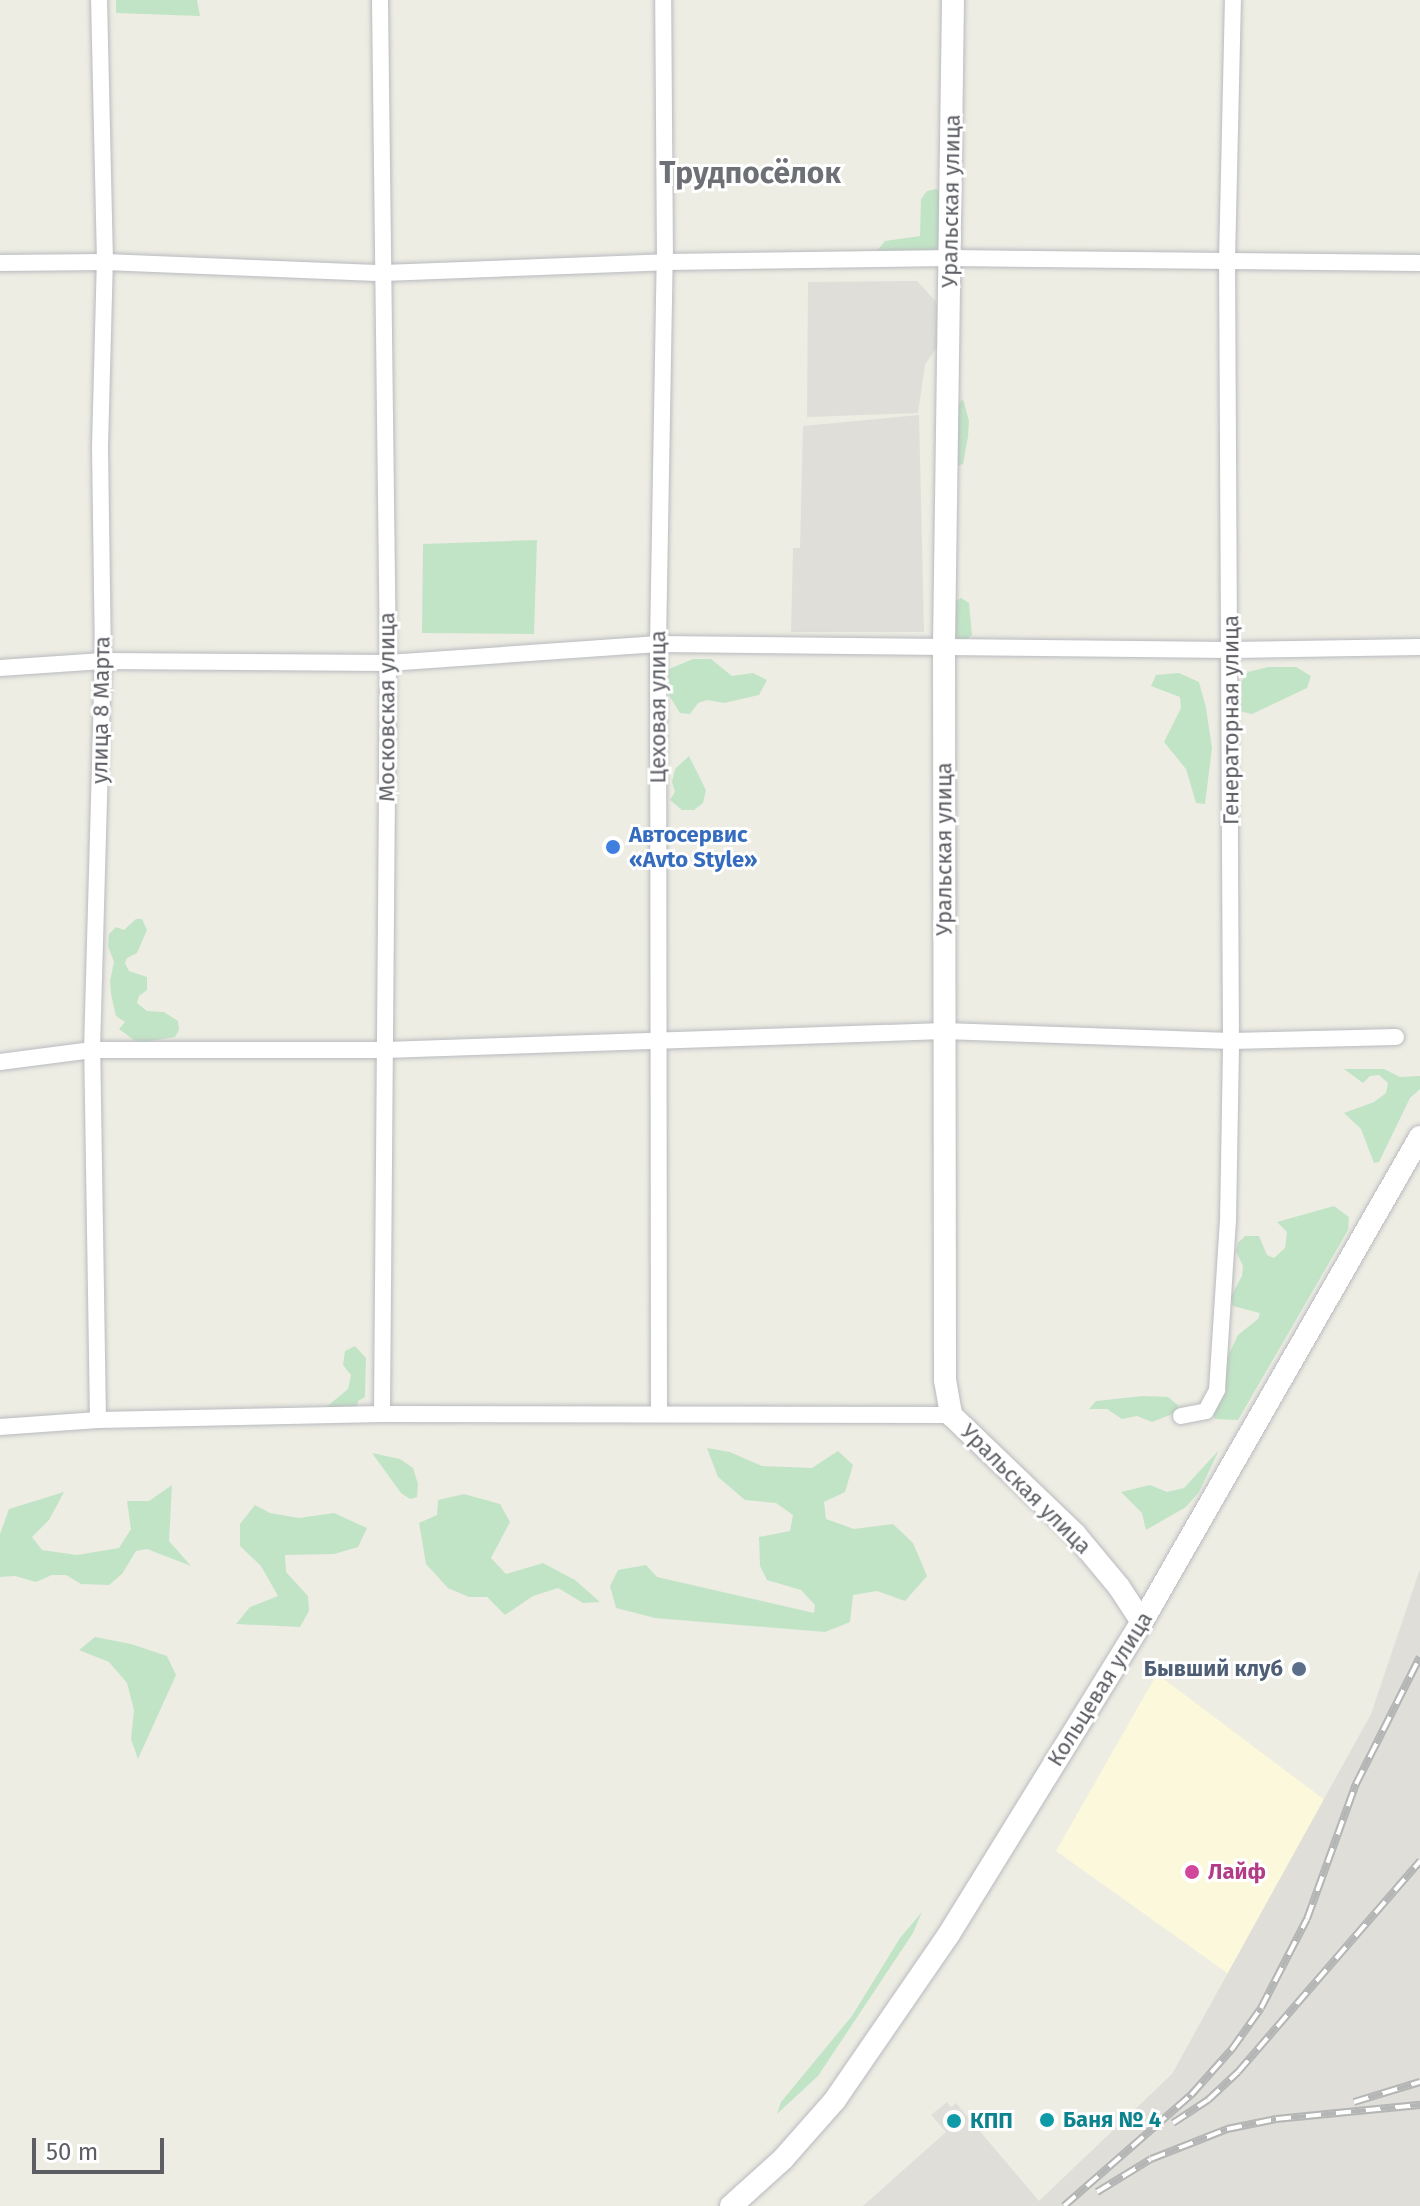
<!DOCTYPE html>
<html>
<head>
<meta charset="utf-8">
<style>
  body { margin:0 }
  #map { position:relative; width:1420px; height:2206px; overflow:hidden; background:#edede4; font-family:"Fira Sans",sans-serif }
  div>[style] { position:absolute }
  .commercial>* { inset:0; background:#fcf8db }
  .industrial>* { inset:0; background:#dfded8 }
  .green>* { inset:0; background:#c2e4c6 }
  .roads { filter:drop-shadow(0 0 2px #b9babf) drop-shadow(0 0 2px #b9babf) }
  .street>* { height:16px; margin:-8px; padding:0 8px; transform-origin:8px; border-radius:8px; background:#fff }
  .secondary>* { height:22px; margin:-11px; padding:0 11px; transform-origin:11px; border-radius:11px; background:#fff }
  .rail>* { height:8px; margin-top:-4px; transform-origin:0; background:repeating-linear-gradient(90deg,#fff 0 15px,#b4b5b5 0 30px); box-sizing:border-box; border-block:2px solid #b4b5b5 }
  .dots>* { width:22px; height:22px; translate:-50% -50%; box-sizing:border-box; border:4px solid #fff; border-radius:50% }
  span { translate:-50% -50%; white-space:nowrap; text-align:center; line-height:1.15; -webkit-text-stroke:6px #fff; paint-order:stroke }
  .street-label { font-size:22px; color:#5c5e64 }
  .shop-label { font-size:22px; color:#366cbe; font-weight:700 }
  .left { translate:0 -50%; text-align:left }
  .service-label { font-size:22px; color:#4e5e75; font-weight:700 }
  .right { translate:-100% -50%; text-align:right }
  .hotel-label { font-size:22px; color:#b23c85; font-weight:700 }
  .culture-label { font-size:22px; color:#0d838f; font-weight:700 }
  .district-label { font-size:30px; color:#6d7075; font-weight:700 }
  .scale { position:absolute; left:32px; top:2138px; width:132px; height:36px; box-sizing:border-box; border:4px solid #5c5e64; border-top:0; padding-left:10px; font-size:24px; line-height:28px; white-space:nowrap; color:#5c5e64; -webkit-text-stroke:6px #fff; paint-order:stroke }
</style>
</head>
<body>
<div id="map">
  <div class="commercial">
    <div style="clip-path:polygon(1157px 1674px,1326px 1801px,1230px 1975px,1056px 1851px)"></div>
  </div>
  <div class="industrial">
    <div style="clip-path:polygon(917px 281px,938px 304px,938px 345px,925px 365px,918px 413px,807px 417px,808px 282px)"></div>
    <div style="clip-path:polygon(919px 415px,924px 632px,791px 632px,793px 548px,800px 548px,803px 426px)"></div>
    <div style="clip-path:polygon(1420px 1569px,1420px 2206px,863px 2206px,946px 2132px,931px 2115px,947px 2102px,951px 2107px,956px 2103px,1039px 2201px,1172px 2074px,1371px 1714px)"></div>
  </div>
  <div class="green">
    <div style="clip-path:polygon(116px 0,197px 0,200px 16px,116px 13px)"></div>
    <div style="clip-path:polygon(936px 189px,944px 196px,942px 248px,936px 253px,876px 252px,885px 241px,920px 236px,921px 199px,927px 191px)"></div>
    <div style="clip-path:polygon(963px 399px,969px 421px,968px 437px,963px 464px,957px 466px,956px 406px)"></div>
    <div style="clip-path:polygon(537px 540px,534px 634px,422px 633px,423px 544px)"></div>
    <div style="clip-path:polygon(961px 598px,969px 603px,972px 635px,962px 643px,955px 639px,955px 601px)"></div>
    <div style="clip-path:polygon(693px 659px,711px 659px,732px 676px,753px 673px,767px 680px,759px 695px,724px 703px,707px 700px,698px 703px,690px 714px,680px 713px,665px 689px,664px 679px,669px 669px)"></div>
    <div style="clip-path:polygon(1268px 667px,1296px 667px,1311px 676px,1307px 688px,1252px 714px,1239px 711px,1236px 701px,1238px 686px,1248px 672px)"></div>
    <div style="clip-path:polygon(1179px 673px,1199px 682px,1206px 708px,1212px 748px,1205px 804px,1196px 803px,1186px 769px,1164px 742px,1181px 708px,1180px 697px,1151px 686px,1156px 675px)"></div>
    <div style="clip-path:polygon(689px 756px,706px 790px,703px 803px,694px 810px,682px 810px,670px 800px,675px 792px,672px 782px,675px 769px)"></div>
    <div style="clip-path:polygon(136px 919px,142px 919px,147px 930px,137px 953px,127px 958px,125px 963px,129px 971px,147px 977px,147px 990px,139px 996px,137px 1003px,147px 1011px,164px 1012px,178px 1021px,179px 1030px,175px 1037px,138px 1043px,119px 1029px,125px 1022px,116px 1016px,111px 994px,110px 981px,114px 962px,108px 946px,109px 934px,116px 927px,124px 930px)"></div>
    <div style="clip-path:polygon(1344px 1069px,1384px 1069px,1400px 1077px,1420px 1076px,1420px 1089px,1410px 1098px,1379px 1162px,1374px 1163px,1361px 1129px,1344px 1113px,1374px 1102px,1386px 1093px,1388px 1083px,1379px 1075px,1370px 1076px,1363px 1083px)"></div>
    <div style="clip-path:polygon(1334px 1206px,1349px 1217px,1348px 1230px,1238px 1420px,1215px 1419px,1206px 1398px,1210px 1381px,1223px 1366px,1238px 1335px,1258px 1319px,1260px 1313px,1233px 1306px,1230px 1298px,1242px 1276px,1243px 1266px,1236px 1251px,1238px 1243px,1245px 1236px,1259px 1236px,1267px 1255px,1274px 1258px,1285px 1248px,1287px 1232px,1277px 1222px)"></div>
    <div style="clip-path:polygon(355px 1346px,366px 1358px,365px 1397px,358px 1401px,356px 1409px,324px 1409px,348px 1389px,351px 1375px,343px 1365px,345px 1351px)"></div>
    <div style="clip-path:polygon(1143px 1396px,1168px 1397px,1179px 1406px,1175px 1413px,1152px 1422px,1137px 1416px,1122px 1419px,1107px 1409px,1089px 1409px,1096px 1401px)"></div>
    <div style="clip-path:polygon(707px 1448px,730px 1452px,762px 1466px,812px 1468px,838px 1451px,853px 1465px,845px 1492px,824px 1502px,826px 1519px,854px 1529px,893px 1524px,913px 1543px,927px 1576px,905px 1601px,877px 1591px,853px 1595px,850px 1622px,825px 1632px,655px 1618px,616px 1608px,610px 1586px,618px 1570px,646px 1565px,657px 1577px,814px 1613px,815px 1605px,801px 1590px,767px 1580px,760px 1566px,759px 1537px,790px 1531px,793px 1515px,776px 1503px,745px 1500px,718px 1477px)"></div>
    <div style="clip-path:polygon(1219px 1450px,1199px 1492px,1186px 1507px,1146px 1530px,1142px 1513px,1121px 1492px,1150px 1485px,1167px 1492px,1184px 1488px)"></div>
    <div style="clip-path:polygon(372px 1453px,400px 1459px,413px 1468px,418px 1484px,417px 1497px,410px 1499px,401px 1493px)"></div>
    <div style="clip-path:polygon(172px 1485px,169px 1541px,191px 1566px,147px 1549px,136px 1551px,122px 1574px,109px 1585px,81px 1584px,66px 1575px,52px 1575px,36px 1582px,15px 1576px,0 1577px,0 1534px,9px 1509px,64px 1492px,49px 1520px,32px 1537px,42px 1550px,77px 1555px,119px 1548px,131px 1529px,127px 1501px,149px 1501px)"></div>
    <div style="clip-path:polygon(464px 1494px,500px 1504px,510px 1522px,491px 1558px,506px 1574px,543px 1563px,575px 1580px,600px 1602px,583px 1603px,558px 1588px,533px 1596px,505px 1615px,487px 1597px,469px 1597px,448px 1588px,426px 1564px,419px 1523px,437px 1515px,438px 1500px)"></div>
    <div style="clip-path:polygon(255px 1505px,270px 1513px,299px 1518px,334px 1513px,367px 1528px,358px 1547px,334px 1554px,285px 1555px,286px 1572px,308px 1596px,309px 1611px,300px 1627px,236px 1624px,250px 1607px,278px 1596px,261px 1566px,240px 1546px,240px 1524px)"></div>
    <div style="clip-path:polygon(95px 1637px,131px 1644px,167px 1656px,176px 1675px,138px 1759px,131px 1739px,134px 1710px,127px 1683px,109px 1662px,79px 1650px)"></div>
    <div style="clip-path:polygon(922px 1912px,913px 1933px,818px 2076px,777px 2114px,781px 2102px,852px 2016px,900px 1938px)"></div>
  </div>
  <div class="roads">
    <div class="street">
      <div style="left:380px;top:0;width:663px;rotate:89.31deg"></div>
      <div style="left:388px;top:663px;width:751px;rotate:90.46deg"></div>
      <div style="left:0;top:263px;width:105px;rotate:-0.5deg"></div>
      <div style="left:105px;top:262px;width:278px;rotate:2.3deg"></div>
      <div style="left:383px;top:273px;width:282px;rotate:-2.2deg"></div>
      <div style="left:665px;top:262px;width:286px;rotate:-0.8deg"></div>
      <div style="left:951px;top:258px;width:469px;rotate:0.6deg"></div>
      <div style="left:0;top:668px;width:103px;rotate:-3.9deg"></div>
      <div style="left:103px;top:661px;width:285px;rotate:0.4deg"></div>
      <div style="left:388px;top:663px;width:271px;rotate:-4deg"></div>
      <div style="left:658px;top:644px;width:573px;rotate:0.6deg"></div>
      <div style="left:1231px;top:650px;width:189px;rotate:-0.9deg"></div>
      <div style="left:0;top:1062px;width:93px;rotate:-7.4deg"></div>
      <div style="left:92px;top:1050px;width:293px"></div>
      <div style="left:385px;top:1050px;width:559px;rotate:-1.95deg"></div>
      <div style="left:944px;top:1031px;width:287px;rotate:2deg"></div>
      <div style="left:1231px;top:1041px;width:165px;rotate:-1.4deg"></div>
      <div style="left:659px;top:1414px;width:770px;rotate:-90.07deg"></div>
      <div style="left:658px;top:644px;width:382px;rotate:-89deg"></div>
      <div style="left:665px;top:262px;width:262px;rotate:-90.4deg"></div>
      <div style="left:1181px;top:1416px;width:25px;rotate:-11deg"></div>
      <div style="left:1206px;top:1411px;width:24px;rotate:-62deg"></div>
      <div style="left:1217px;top:1390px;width:170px;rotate:-86.3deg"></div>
      <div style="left:1228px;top:1220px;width:179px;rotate:-89deg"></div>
      <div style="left:1231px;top:1041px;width:780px;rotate:-90.29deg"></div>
      <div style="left:1227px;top:261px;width:261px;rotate:-88.7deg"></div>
      <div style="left:98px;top:1420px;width:370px;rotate:-90.9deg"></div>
      <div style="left:92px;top:1050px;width:389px;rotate:-88.4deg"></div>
      <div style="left:103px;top:661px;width:214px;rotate:-90.8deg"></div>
      <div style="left:100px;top:447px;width:185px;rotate:-88.5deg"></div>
      <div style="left:105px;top:262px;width:262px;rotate:-91.3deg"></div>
      <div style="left:0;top:1427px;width:98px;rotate:-4.1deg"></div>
      <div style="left:98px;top:1420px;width:284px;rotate:-1.2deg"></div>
      <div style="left:382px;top:1414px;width:569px;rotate:0.1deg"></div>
    </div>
    <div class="secondary">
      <div style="left:953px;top:0;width:647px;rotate:90.8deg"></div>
      <div style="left:944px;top:647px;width:733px;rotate:89.92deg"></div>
      <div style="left:945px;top:1380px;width:36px;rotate:80deg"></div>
      <div style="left:951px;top:1415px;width:172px;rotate:43.8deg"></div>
      <div style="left:1075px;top:1534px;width:69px;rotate:50.3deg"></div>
      <div style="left:1119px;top:1587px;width:42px;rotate:56.7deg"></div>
      <div style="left:731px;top:2206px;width:70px;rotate:-42.1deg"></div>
      <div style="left:783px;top:2159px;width:79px;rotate:-48.6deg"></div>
      <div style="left:835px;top:2100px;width:201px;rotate:-55.5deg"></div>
      <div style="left:949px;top:1934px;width:367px;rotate:-58.3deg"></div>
      <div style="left:1142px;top:1622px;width:559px;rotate:-60.18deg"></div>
    </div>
  </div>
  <div class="rail">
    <div style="left:1354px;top:2102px;width:69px;rotate:-16.9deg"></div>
    <div style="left:1173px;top:2123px;width:42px;rotate:-33.3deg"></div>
    <div style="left:1208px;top:2100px;width:41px;rotate:-43deg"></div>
    <div style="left:1238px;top:2072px;width:279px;rotate:-49.2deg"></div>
    <div style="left:1097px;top:2192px;width:63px;rotate:-31.4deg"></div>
    <div style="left:1151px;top:2159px;width:82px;rotate:-21.5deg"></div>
    <div style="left:1227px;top:2129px;width:50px;rotate:-11.5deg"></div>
    <div style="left:1276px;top:2119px;width:145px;rotate:-5.6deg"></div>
    <div style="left:1064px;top:2206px;width:169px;rotate:-41.2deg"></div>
    <div style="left:1191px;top:2095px;width:62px;rotate:-48.3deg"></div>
    <div style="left:1232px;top:2049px;width:50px;rotate:-54.7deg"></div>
    <div style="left:1261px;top:2008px;width:100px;rotate:-62.7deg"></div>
    <div style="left:1307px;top:1919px;width:144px;rotate:-70.1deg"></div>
    <div style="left:1356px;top:1784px;width:142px;rotate:-63.3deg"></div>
  </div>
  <div class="dots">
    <div style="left:613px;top:847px;background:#3f7fe0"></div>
    <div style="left:1299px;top:1669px;background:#5c6f8a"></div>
    <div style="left:1192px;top:1872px;background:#d1479c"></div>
    <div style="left:1047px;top:2120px;background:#0f9aa8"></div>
    <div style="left:954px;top:2121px;background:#0f9aa8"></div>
  </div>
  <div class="street-label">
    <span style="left:951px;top:201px;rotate:-89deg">Уральская улица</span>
    <span style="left:387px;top:707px;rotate:-90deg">Московская улица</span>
    <span style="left:658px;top:707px;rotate:-90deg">Цеховая улица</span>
    <span style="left:101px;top:710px;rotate:-89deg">улица 8 Марта</span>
    <span style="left:1231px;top:720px;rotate:-90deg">Генераторная улица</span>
    <span style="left:944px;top:849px;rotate:-90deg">Уральская улица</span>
    <span style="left:1026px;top:1489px;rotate:45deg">Уральская улица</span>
    <span style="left:1100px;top:1689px;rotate:-58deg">Кольцевая улица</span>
  </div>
  <div class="shop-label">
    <span class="left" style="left:629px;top:847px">Автосервис<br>«Avto Style»</span>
  </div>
  <div class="service-label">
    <span class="right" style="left:1283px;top:1669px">Бывший клуб</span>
  </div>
  <div class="hotel-label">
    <span class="left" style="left:1208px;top:1872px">Лайф</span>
  </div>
  <div class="culture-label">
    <span class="left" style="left:1063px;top:2120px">Баня № 4</span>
    <span class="left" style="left:970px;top:2121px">КПП</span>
  </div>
  <div class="district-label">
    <span style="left:750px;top:173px">Трудпосёлок</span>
  </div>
  <div class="scale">50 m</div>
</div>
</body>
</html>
